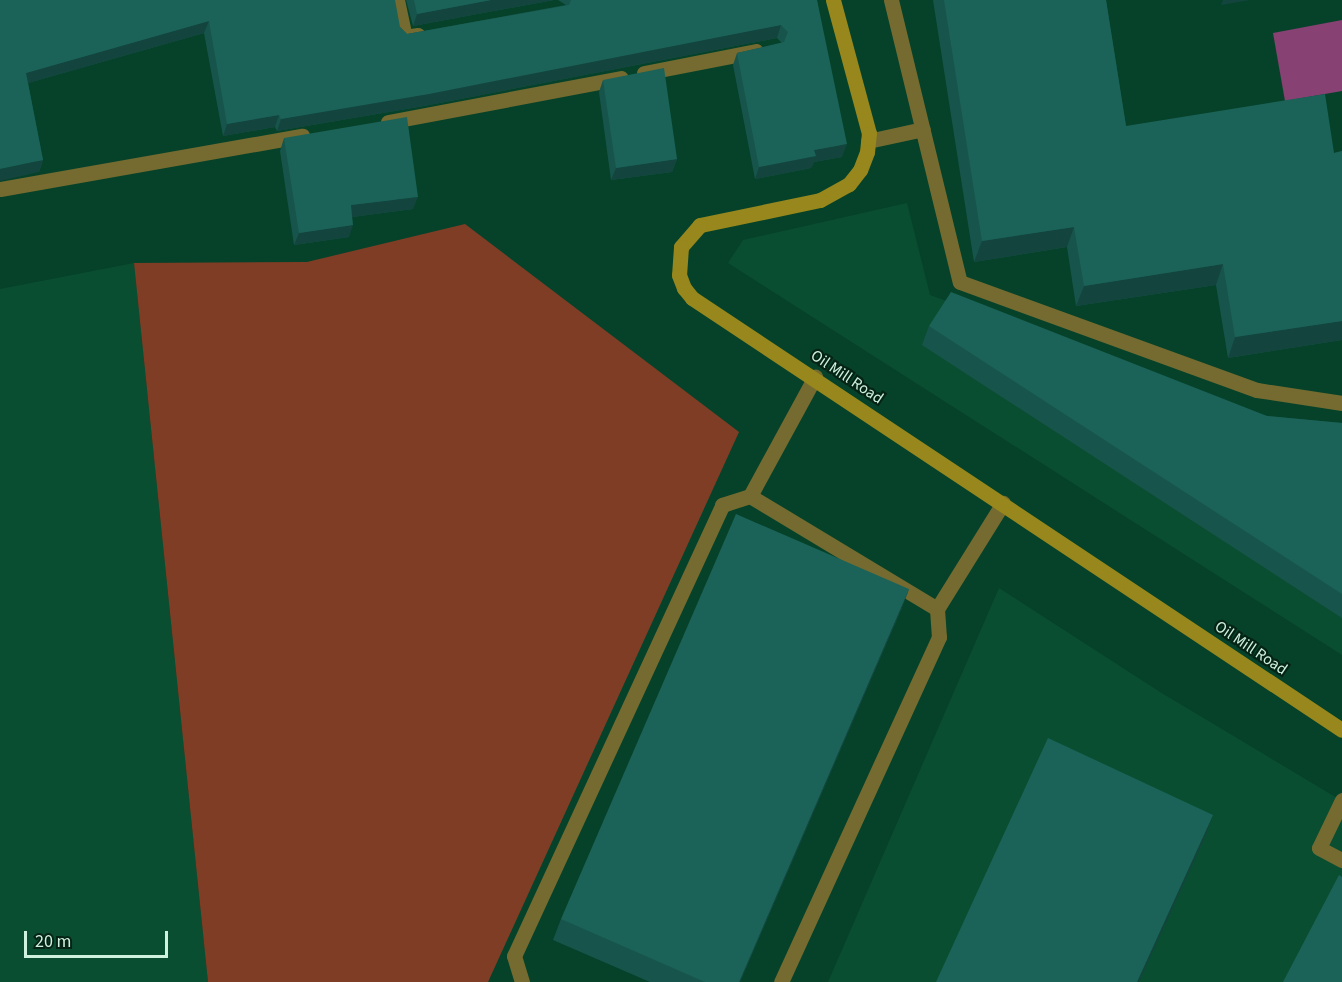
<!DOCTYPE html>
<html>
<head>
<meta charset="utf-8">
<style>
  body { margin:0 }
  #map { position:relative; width:1342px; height:982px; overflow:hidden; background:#064229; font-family:"Source Sans 3",sans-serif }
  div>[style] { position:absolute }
  .built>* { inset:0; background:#0a4e32 }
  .green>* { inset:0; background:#803d25 }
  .water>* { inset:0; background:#884173 }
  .lane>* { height:15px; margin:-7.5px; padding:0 7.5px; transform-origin:7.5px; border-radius:7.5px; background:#756b30 }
  .street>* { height:15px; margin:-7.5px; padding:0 7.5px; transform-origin:7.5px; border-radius:7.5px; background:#756b30 }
  .secondary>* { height:15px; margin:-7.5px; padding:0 7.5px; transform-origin:7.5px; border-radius:7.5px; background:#97871c }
  .wall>* { inset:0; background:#17554c }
  .shaded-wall>* { inset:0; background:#13453e }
  .building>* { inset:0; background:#1b6358 }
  span { translate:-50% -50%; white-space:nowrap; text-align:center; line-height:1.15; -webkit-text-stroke:4.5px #062416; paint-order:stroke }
  .street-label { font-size:16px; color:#cff2de }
  .scale { position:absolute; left:24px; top:931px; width:144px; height:27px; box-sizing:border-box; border:3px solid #cff2de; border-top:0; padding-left:8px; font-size:18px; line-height:21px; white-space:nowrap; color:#cff2de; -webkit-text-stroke:4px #062416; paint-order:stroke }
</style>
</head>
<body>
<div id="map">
  <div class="built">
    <div style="clip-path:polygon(907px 203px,930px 295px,1271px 420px,1342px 427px,1342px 655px,728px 263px,743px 240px)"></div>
    <div style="clip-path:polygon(134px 263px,208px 982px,0 982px,0 289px)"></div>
    <div style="clip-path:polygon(999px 588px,1160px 692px,1342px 801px,1342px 982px,828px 982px)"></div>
  </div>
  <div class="green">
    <div style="clip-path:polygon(465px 224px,739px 432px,488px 982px,208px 982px,134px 263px,307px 262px)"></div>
  </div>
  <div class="water">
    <div style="clip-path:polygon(1342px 20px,1342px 91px,1285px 101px,1273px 33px)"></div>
  </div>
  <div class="lane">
    <div style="left:750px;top:496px;width:218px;rotate:31.1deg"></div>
    <div style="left:937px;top:609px;width:28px;rotate:86deg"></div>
    <div style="left:939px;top:637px;width:379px;rotate:114.6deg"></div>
    <div style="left:937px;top:609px;width:125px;rotate:-58.1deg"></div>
    <div style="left:1342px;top:800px;width:53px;rotate:115.6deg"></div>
    <div style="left:1319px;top:848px;width:26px;rotate:28deg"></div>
    <div style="left:522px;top:982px;width:27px;rotate:-107deg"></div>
    <div style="left:514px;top:956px;width:497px;rotate:-65.2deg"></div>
    <div style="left:722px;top:505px;width:29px;rotate:-18deg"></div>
    <div style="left:750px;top:496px;width:136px;rotate:-61.4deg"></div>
  </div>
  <div class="street">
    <div style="left:397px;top:0;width:38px;rotate:78deg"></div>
    <div style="left:405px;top:37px;width:13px;rotate:-9deg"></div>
    <div style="left:891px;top:0;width:290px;rotate:76.3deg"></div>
    <div style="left:960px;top:282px;width:316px;rotate:20deg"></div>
    <div style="left:1257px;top:390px;width:86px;rotate:8.7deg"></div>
    <div style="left:644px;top:73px;width:114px;rotate:-11.1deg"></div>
    <div style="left:388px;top:122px;width:237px;rotate:-10.7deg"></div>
    <div style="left:868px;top:141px;width:56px;rotate:-12.3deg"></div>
    <div style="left:0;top:189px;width:307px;rotate:-10deg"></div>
  </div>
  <div class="secondary">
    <div style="left:833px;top:0;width:138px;rotate:74.9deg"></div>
    <div style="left:869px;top:133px;width:19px;rotate:96deg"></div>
    <div style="left:867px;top:152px;width:19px;rotate:111deg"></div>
    <div style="left:860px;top:170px;width:18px;rotate:128deg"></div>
    <div style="left:849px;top:184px;width:33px;rotate:151deg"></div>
    <div style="left:820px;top:200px;width:123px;rotate:168.2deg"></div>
    <div style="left:700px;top:225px;width:29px;rotate:131deg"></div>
    <div style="left:681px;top:247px;width:28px;rotate:94deg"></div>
    <div style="left:679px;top:275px;width:14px;rotate:69deg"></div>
    <div style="left:684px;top:288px;width:13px;rotate:51deg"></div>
    <div style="left:692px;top:298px;width:780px;rotate:33.61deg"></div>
  </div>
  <div class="wall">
    <div style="clip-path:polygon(0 0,400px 27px,407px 34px,566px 5px,558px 0,817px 0,842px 157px,814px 162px,811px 168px,755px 179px,733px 65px,737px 53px,782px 43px,777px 38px,424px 106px,277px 131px,275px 127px,223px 136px,204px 33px,28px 83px,43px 160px,39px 172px)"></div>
    <div style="clip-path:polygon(406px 0,554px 0,413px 26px)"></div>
    <div style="clip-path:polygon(933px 0,1106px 0,1126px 126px,1334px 153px,1342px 151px,1342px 340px,1228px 358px,1216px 285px,1076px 306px,1067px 247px,974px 262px)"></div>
    <div style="clip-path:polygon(603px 80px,677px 159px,672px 172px,611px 180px,599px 92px)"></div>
    <div style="clip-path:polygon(284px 138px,413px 209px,352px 217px,349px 237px,294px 245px,280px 151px)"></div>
    <div style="clip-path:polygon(929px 326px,1267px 416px,1342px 423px,1342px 618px,922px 345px)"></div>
    <div style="clip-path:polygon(909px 589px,901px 610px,740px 982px,650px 982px,553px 940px,561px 919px)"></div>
  </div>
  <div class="shaded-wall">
    <div style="clip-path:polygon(491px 0,554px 0,413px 26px,417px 14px)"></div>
    <div style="clip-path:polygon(1223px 0,1250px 0,1221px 5px)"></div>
    <div style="clip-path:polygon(209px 21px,204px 33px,21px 85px,26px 73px)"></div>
    <div style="clip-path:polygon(781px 25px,777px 38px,424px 106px,277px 131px,281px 119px)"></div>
    <div style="clip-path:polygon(279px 115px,275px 127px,223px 136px,227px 124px)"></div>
    <div style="clip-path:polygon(847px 144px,842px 157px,814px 162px,811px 168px,755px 179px,759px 167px,814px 150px)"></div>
    <div style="clip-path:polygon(677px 159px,672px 172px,611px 180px,616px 168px)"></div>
    <div style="clip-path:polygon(43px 160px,39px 172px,0 181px,0 169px)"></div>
    <div style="clip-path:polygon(418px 197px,413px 209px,346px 218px,351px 205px)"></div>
    <div style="clip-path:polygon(353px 225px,349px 237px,294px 245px,299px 233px)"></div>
    <div style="clip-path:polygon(1074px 227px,1067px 247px,974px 262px,982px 241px)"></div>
    <div style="clip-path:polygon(1223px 264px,1216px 285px,1076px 306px,1084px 286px)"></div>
    <div style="clip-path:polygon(1342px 321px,1342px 340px,1228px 358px,1235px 337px)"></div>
    <div style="clip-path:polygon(909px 589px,901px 610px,740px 982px,739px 982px)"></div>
    <div style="clip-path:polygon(1213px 815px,1206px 835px,1139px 982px,1137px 982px)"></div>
  </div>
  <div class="building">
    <div style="clip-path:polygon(0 0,395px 0,400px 27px,407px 34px,569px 5px,571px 0,817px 0,847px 144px,814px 150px,816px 156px,759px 167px,737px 53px,784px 42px,788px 32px,781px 25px,429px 94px,281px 119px,279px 115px,227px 124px,209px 21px,26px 73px,43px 160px,0 169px)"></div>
    <div style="clip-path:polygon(414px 0,491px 0,417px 14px)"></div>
    <div style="clip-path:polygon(944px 0,1106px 0,1126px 126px,1325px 94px,1334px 153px,1342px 151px,1342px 321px,1235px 337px,1223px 264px,1084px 286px,1074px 227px,982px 241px)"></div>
    <div style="clip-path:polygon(664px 68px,677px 159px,616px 168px,603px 80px)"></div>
    <div style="clip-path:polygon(407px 117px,418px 197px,351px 205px,353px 225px,299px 233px,284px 138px)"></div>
    <div style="clip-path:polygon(951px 292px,1267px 416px,1342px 423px,1342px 594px,929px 326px)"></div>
    <div style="clip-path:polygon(736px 514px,909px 589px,739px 982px,705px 982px,561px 919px)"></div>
    <div style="clip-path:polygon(1048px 738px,1213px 815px,1137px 982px,936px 982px)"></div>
    <div style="clip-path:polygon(1339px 875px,1342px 877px,1342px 982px,1283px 982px)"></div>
  </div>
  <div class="street-label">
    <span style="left:847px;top:377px;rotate:34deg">Oil Mill Road</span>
    <span style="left:1251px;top:648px;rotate:34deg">Oil Mill Road</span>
  </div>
  <div class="scale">20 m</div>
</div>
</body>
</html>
